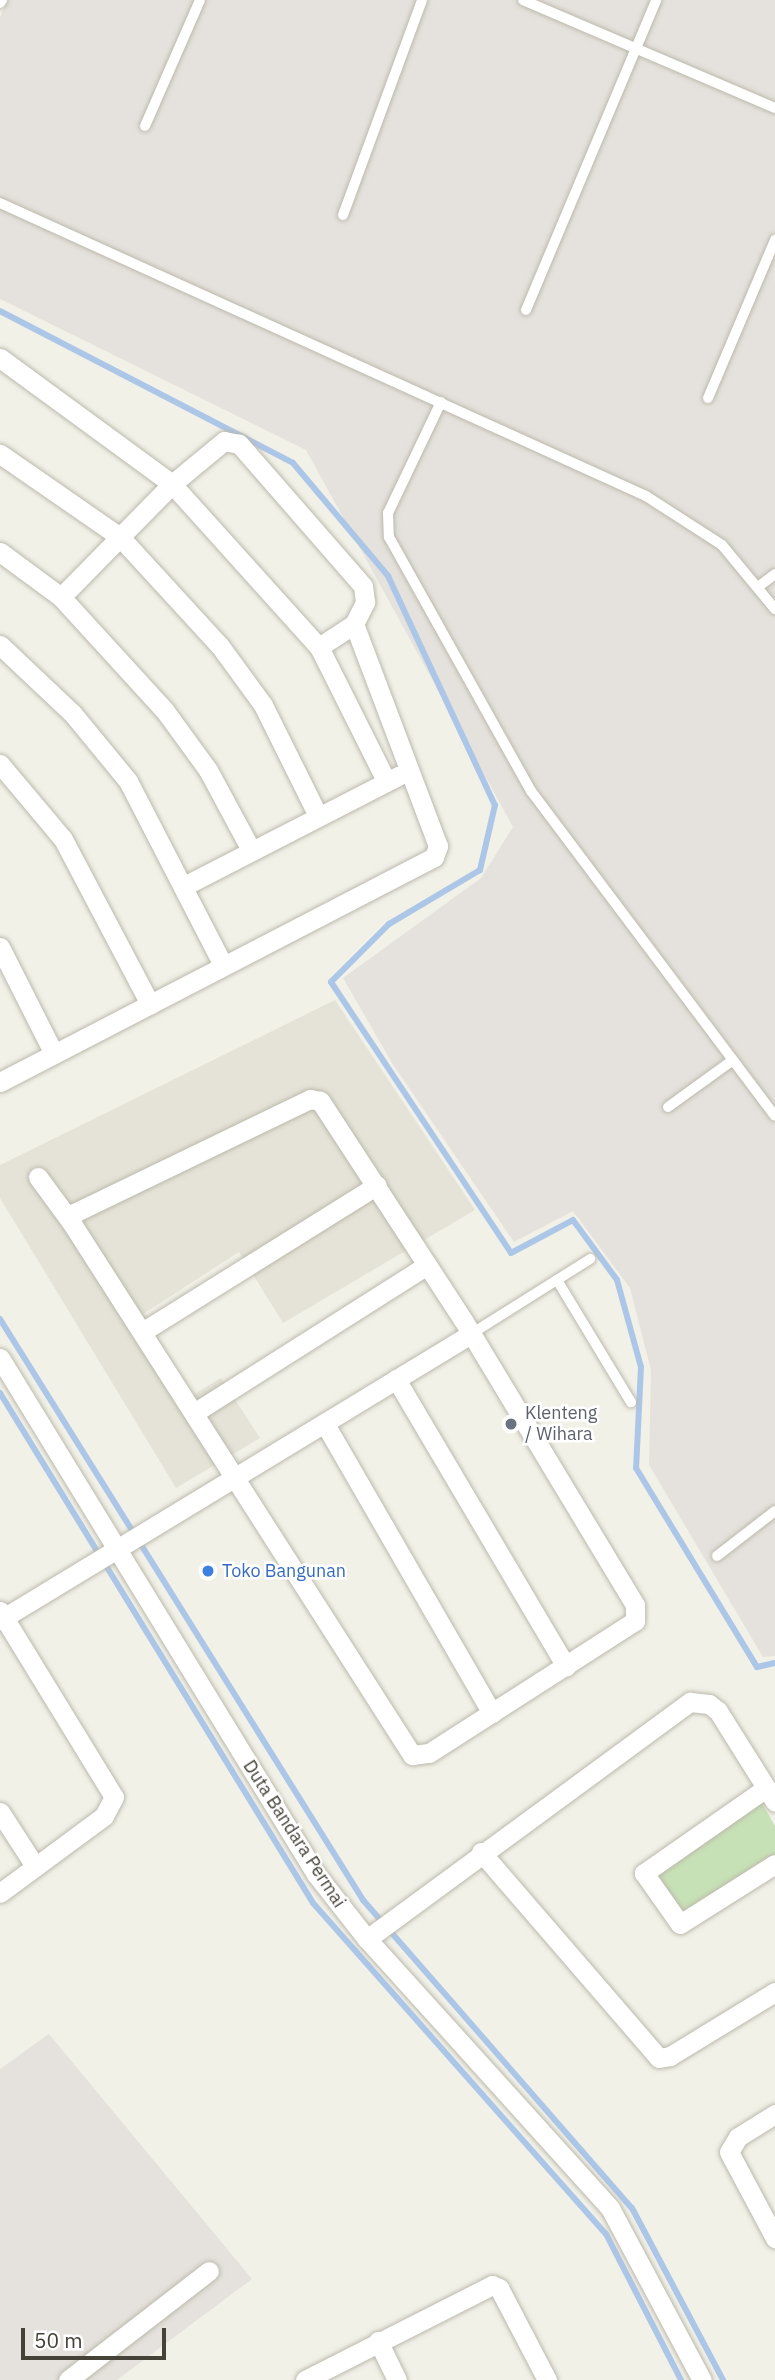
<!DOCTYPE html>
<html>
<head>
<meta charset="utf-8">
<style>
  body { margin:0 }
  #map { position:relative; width:775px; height:2380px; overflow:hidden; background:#f2f1e8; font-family:"IBM Plex Sans",sans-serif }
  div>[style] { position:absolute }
  .residential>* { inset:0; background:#e5e3d7 }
  .industrial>* { inset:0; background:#e5e2dd }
  .green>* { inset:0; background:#c7e1b6 }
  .stream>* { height:6px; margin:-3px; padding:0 3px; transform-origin:3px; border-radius:3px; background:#acc6e8 }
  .roads { filter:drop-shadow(0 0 2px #bcb9ac) drop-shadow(0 0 2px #bcb9ac) }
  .service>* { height:10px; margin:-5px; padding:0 5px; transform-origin:5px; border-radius:5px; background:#fff }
  .minor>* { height:19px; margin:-9.5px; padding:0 9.5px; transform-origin:9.5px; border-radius:9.5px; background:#fff }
  .dots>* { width:19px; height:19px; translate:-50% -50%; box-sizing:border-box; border:4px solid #fff; border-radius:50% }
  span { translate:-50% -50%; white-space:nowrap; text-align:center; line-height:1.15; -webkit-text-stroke:5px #fff; paint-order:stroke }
  .worship-label { font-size:18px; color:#5b616d }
  .left { translate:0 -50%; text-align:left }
  .shop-label { font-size:18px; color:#366cbe }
  .street-label { font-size:18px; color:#454238 }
  .scale { position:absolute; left:21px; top:2328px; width:145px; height:32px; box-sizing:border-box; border:4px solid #454238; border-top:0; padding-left:9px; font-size:21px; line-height:24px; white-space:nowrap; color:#454238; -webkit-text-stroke:5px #fff; paint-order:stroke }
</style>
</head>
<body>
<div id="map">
  <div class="residential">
    <div style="clip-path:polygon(335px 1000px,475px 1210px,283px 1323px,239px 1252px,143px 1314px,193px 1395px,221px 1378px,260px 1438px,176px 1488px,0 1198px,0 1165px)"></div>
  </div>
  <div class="industrial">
    <div style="clip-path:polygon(8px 0,775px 0,775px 1656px,763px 1657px,649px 1465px,651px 1370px,630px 1288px,573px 1211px,514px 1242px,392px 1063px,343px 978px,481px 878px,513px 827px,306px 450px,0 299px,0 17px)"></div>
    <div style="clip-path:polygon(49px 2034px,252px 2279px,117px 2380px,0 2380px,0 2069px)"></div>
  </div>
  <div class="green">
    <div style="clip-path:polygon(760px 1800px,775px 1826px,775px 1858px,677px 1919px,647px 1872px)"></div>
  </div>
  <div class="stream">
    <div style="left:0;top:311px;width:330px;rotate:27.4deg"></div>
    <div style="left:293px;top:463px;width:148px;rotate:49.9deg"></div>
    <div style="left:388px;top:576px;width:253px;rotate:65deg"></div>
    <div style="left:495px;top:805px;width:67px;rotate:103deg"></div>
    <div style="left:480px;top:870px;width:106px;rotate:149.3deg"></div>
    <div style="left:389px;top:924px;width:82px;rotate:135deg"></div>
    <div style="left:331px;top:982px;width:325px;rotate:56.4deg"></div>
    <div style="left:511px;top:1253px;width:70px;rotate:-28deg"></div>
    <div style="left:573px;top:1220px;width:74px;rotate:53.7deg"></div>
    <div style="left:617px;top:1280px;width:90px;rotate:74.6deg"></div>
    <div style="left:641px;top:1367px;width:101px;rotate:92.8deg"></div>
    <div style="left:636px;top:1468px;width:233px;rotate:58.7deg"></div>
    <div style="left:757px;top:1667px;width:18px;rotate:-13deg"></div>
    <div style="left:0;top:1319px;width:685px;rotate:58deg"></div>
    <div style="left:363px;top:1900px;width:409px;rotate:48.9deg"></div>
    <div style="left:632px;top:2208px;width:195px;rotate:62.1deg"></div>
    <div style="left:0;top:1393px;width:598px;rotate:58.46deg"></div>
    <div style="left:313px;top:1903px;width:442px;rotate:48.5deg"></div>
    <div style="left:606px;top:2234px;width:164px;rotate:62.8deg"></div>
  </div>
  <div class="roads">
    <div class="service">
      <div style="left:523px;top:0;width:274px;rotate:23.2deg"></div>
      <div style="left:0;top:3px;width:4px;rotate:-56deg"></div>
      <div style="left:145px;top:126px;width:137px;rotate:-66.4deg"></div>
      <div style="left:0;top:203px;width:709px;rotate:24.4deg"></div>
      <div style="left:646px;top:496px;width:90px;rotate:32.8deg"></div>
      <div style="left:722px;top:545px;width:83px;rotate:50.4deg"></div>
      <div style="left:343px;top:215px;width:229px;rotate:-69.8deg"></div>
      <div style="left:526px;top:310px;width:336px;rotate:-67.2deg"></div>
      <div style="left:708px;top:398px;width:172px;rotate:-67deg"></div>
      <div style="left:441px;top:402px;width:123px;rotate:115.5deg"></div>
      <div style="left:388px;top:513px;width:24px;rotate:88deg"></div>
      <div style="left:389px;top:537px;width:291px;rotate:60.8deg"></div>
      <div style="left:531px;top:791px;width:406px;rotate:53.1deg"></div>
      <div style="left:758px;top:587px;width:21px;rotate:-37deg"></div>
      <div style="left:668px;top:1107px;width:80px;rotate:-35.9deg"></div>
      <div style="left:557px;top:1280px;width:143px;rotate:58.8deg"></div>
      <div style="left:471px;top:1334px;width:141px;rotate:-32.2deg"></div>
      <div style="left:717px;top:1556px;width:73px;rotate:-37.8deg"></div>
    </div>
    <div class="minor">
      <div style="left:0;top:358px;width:213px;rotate:36.2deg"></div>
      <div style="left:172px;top:484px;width:74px;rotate:134.5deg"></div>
      <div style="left:120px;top:537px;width:146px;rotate:-145.3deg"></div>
      <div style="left:0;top:552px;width:76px;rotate:36.4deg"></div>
      <div style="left:61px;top:597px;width:154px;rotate:47.6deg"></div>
      <div style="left:165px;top:711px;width:73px;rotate:53.9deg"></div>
      <div style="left:208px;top:770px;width:91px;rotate:61.7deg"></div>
      <div style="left:61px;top:597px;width:84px;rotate:-45.5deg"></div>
      <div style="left:120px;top:537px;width:148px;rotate:47.5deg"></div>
      <div style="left:220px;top:646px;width:73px;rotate:53.9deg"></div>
      <div style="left:263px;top:705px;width:124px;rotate:63.6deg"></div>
      <div style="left:0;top:645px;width:100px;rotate:43.4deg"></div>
      <div style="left:73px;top:714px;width:87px;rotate:50.6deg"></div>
      <div style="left:128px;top:781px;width:207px;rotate:62.7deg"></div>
      <div style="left:319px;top:647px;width:42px;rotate:-33.3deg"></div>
      <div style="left:0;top:764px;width:98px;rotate:50deg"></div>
      <div style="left:63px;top:839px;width:187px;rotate:62.2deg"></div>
      <div style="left:184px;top:886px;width:241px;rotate:-27.2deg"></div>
      <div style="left:0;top:947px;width:120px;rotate:63.2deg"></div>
      <div style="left:0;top:1082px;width:489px;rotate:-27.4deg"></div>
      <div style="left:434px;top:857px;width:12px;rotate:-70deg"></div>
      <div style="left:438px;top:846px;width:237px;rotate:-110.7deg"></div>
      <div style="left:354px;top:624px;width:25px;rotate:-63deg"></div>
      <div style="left:365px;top:602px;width:16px;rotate:-97deg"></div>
      <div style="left:363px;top:586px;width:189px;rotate:-131.1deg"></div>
      <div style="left:239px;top:444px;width:15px;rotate:-169deg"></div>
      <div style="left:224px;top:441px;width:67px;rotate:140.4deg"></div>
      <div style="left:172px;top:484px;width:219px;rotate:48deg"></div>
      <div style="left:319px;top:647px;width:150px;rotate:63.4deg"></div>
      <div style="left:38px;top:1177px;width:56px;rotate:53.7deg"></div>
      <div style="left:71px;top:1222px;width:633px;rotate:57.39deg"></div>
      <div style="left:412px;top:1755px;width:17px;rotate:-7deg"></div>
      <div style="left:429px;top:1753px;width:245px;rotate:-32.7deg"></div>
      <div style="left:635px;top:1621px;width:16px;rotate:-90deg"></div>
      <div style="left:635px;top:1605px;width:333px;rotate:-121.1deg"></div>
      <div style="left:463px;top:1320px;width:262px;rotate:-123.1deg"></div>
      <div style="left:320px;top:1101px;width:10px;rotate:-169deg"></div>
      <div style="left:310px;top:1099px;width:262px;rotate:154.2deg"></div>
      <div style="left:74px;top:1213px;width:9px;rotate:108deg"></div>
      <div style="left:142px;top:1332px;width:277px;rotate:-32deg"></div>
      <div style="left:0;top:1358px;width:605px;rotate:58.52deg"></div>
      <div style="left:316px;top:1874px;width:83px;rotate:51.9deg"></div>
      <div style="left:367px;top:1939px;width:363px;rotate:47.9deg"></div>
      <div style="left:610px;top:2208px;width:195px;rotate:61.9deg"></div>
      <div style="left:396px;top:1379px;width:334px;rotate:59.4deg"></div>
      <div style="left:194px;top:1413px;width:276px;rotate:-32.4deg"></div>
      <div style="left:325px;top:1424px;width:334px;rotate:60deg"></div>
      <div style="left:0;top:1611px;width:218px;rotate:58.5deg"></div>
      <div style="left:114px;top:1797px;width:21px;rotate:118deg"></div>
      <div style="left:104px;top:1816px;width:129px;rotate:143.5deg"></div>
      <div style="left:0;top:1620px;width:551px;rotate:-31.27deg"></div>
      <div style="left:766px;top:1788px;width:149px;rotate:145.1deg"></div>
      <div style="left:644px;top:1873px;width:62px;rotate:54.8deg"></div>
      <div style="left:680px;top:1924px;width:112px;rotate:-32.3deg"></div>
      <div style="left:0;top:1812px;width:64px;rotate:57.1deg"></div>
      <div style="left:481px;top:1852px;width:272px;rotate:49.2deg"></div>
      <div style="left:659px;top:2058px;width:11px;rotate:-10deg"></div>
      <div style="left:670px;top:2056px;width:123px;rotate:-31.4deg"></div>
      <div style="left:367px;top:1939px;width:401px;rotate:-36.3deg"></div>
      <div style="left:690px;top:1702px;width:19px;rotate:6deg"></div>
      <div style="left:709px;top:1704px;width:11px;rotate:38deg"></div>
      <div style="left:718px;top:1711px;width:107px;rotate:57.9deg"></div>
      <div style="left:775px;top:2114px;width:44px;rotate:148.1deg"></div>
      <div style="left:738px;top:2137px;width:17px;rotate:121deg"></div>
      <div style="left:729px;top:2152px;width:98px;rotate:61.9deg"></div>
      <div style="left:378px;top:2341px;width:43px;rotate:64deg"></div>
      <div style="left:68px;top:2380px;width:178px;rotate:-37.7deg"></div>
      <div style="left:305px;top:2380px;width:210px;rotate:-26.9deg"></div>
      <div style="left:492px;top:2285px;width:8px;rotate:23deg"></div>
      <div style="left:499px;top:2288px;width:104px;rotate:62.4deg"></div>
    </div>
  </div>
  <div class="dots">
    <div style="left:511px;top:1424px;background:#6b7280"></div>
    <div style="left:208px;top:1571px;background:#3f7fe0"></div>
  </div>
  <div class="worship-label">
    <span class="left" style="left:525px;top:1424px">Klenteng<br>/ Wihara</span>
  </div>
  <div class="shop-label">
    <span class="left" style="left:222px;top:1571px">Toko Bangunan</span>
  </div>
  <div class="street-label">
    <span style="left:294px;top:1834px;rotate:57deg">Duta Bandara Permai</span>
  </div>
  <div class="scale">50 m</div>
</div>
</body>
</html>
